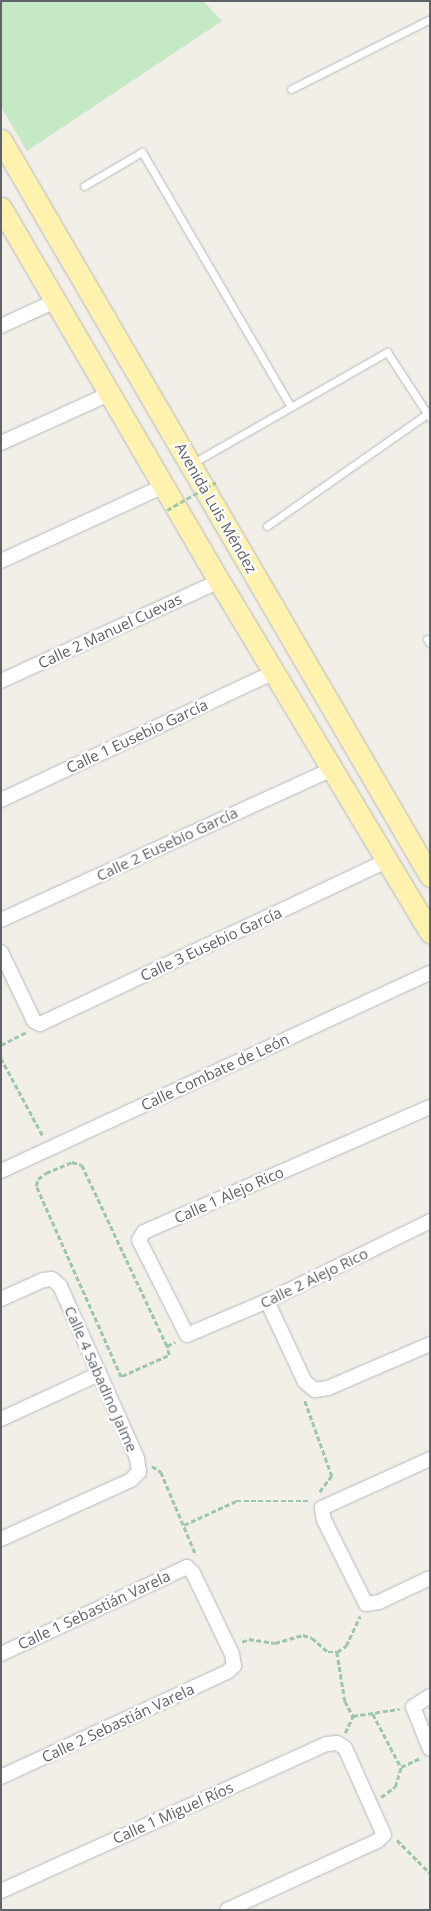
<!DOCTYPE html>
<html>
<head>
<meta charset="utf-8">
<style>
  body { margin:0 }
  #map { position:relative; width:431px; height:1911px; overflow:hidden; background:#f1efe8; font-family:"Open Sans",sans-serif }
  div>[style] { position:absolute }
  .green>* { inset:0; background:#c5e8c5 }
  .path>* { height:2.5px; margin-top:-1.25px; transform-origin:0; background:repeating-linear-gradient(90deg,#9cc7a9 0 5px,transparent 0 7.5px) }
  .roads { filter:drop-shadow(0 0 1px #b5b8bc) drop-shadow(0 0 1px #b5b8bc) }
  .service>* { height:7px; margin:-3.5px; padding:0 3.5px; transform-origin:3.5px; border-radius:3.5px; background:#fff }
  .minor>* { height:14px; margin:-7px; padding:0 7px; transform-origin:7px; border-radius:7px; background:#fff }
  .primary>* { height:21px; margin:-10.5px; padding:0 10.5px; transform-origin:10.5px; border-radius:10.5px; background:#fff2af }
  .path-bridge>* { height:2.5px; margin-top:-1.25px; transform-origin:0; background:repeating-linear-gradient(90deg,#9cc7a9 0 5px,transparent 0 7.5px) }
  span { translate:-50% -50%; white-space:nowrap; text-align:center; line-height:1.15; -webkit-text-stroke:4.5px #fff; paint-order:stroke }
  .street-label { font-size:15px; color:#5f6368 }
  .frame { position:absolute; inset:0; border:2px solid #5f6368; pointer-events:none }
</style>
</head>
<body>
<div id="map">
  <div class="green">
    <div style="clip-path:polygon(1px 1px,203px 1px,222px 21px,27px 151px,1px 107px)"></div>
  </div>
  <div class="path">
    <div style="left:1px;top:1045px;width:28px;rotate:-27deg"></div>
    <div style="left:1px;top:1058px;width:89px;rotate:61.7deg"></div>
    <div style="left:122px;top:1376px;width:51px;rotate:-24.1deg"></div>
    <div style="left:169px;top:1355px;width:9px;rotate:-103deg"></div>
    <div style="left:167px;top:1346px;width:9px;rotate:-27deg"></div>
    <div style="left:121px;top:1377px;width:209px;rotate:-114deg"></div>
    <div style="left:36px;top:1186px;width:7px;rotate:-74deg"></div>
    <div style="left:38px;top:1179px;width:10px;rotate:-37deg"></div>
    <div style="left:46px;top:1173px;width:28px;rotate:-23deg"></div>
    <div style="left:72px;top:1162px;width:10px;rotate:17deg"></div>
    <div style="left:82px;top:1165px;width:200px;rotate:64.8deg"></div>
    <div style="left:305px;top:1401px;width:80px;rotate:70.2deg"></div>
    <div style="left:332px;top:1476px;width:21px;rotate:127deg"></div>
    <div style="left:152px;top:1466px;width:11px;rotate:34deg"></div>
    <div style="left:161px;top:1472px;width:90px;rotate:67.1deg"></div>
    <div style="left:184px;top:1525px;width:57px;rotate:-24.8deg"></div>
    <div style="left:236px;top:1501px;width:73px"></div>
    <div style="left:242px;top:1642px;width:8px;rotate:-23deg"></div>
    <div style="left:249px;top:1639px;width:26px;rotate:9deg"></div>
    <div style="left:275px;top:1643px;width:29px;rotate:-16deg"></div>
    <div style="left:303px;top:1635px;width:9px;rotate:18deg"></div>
    <div style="left:312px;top:1638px;width:21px;rotate:41deg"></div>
    <div style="left:328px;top:1652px;width:9px"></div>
    <div style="left:337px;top:1652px;width:11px;rotate:-34deg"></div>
    <div style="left:346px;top:1646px;width:33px;rotate:-65deg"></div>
    <div style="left:337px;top:1652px;width:50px;rotate:80.7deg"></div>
    <div style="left:345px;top:1701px;width:17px;rotate:62deg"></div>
    <div style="left:353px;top:1716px;width:47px;rotate:-8.7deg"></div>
    <div style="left:373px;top:1714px;width:60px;rotate:62.2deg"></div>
    <div style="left:401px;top:1767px;width:21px;rotate:-25deg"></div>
    <div style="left:345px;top:1733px;width:19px;rotate:-65deg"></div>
    <div style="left:381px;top:1797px;width:17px;rotate:-36deg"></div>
    <div style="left:395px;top:1787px;width:21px;rotate:-73deg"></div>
    <div style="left:397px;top:1840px;width:47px;rotate:45deg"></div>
  </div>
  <div class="roads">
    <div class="service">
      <div style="left:291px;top:89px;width:156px;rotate:-26.7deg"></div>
      <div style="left:84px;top:186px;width:67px;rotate:-30.4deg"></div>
      <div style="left:142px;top:152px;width:295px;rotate:59.7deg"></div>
      <div style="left:193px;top:463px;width:224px;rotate:-29.8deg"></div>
      <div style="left:387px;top:352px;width:79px;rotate:56.9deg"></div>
      <div style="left:267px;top:526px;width:195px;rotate:-35deg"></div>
      <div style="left:427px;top:639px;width:5px;rotate:53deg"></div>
    </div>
    <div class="minor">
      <div style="left:1px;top:326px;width:60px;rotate:-24.8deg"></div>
      <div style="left:1px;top:443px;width:119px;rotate:-24.4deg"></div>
      <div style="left:1px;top:561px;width:179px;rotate:-24.7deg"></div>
      <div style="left:1px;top:681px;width:240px;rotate:-24.6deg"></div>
      <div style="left:1px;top:800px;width:302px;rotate:-25.1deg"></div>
      <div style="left:1px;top:920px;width:364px;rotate:-24.5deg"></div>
      <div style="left:1px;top:952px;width:76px;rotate:64.4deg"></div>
      <div style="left:34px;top:1021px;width:7px;rotate:27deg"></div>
      <div style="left:40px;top:1024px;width:383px;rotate:-25.2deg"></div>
      <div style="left:430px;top:1107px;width:312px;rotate:156.4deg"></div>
      <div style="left:144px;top:1232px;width:9px;rotate:122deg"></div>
      <div style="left:139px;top:1240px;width:106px;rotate:63.2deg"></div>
      <div style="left:187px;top:1335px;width:87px;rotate:-23deg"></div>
      <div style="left:267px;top:1301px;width:182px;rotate:-26.1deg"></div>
      <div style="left:1px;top:1171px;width:472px;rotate:-24.8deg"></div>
      <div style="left:1px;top:1299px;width:46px;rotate:-24.3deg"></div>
      <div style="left:43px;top:1280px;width:9px;rotate:-6deg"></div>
      <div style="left:52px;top:1279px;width:11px;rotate:41deg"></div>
      <div style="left:60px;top:1286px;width:188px;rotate:65.9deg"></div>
      <div style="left:137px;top:1458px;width:14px;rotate:82deg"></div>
      <div style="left:139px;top:1472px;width:11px;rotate:135deg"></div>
      <div style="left:131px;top:1480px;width:143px;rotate:155.6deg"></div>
      <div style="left:267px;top:1301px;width:89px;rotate:64.9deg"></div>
      <div style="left:305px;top:1382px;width:13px;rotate:39deg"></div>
      <div style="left:315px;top:1390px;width:13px;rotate:-9deg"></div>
      <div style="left:328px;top:1388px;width:111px;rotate:-23.3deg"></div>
      <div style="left:1px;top:1419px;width:108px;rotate:-24.7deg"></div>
      <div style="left:430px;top:1459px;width:119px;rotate:155.6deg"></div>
      <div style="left:322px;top:1508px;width:12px;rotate:81deg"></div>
      <div style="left:324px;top:1520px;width:94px;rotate:63.4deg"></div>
      <div style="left:366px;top:1604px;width:13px;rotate:-9deg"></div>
      <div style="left:379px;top:1602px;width:56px;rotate:-25.2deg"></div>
      <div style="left:1px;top:1654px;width:205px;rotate:-25.1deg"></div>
      <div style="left:187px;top:1567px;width:8px;rotate:45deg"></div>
      <div style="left:193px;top:1573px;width:90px;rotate:64.3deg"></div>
      <div style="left:232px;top:1654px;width:12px;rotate:81deg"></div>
      <div style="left:234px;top:1666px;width:9px;rotate:139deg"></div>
      <div style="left:227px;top:1672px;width:249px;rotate:155.1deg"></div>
      <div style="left:430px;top:1696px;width:20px;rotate:147deg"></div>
      <div style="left:413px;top:1707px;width:45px;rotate:68deg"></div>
      <div style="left:1px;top:1891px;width:358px;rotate:-24.3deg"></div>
      <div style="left:327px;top:1744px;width:10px;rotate:-6deg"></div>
      <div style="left:337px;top:1743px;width:9px;rotate:32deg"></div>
      <div style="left:345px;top:1748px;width:95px;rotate:65.9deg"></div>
      <div style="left:384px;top:1835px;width:9px;rotate:139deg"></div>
      <div style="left:377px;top:1841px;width:165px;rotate:155.3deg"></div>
    </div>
    <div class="primary">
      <div style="left:1px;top:140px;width:852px;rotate:59.76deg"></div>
      <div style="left:1px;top:208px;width:432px;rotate:59.7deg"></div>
      <div style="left:219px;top:581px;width:410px;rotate:59deg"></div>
    </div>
  </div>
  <div class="path-bridge">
    <div style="left:167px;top:510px;width:56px;rotate:-29.7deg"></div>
  </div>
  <div class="street-label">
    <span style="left:216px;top:508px;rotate:60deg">Avenida Luis Méndez</span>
    <span style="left:110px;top:631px;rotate:-25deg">Calle 2 Manuel Cuevas</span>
    <span style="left:137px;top:736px;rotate:-25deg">Calle 1 Eusebio García</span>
    <span style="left:167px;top:844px;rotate:-25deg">Calle 2 Eusebio García</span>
    <span style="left:211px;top:944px;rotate:-25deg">Calle 3 Eusebio García</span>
    <span style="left:215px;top:1072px;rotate:-25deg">Calle Combate de León</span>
    <span style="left:229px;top:1195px;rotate:-24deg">Calle 1 Alejo Rico</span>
    <span style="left:314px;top:1278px;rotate:-26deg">Calle 2 Alejo Rico</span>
    <span style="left:101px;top:1379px;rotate:66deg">Calle 4 Sabadino Jaime</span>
    <span style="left:94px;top:1610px;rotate:-25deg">Calle 1 Sebastián Varela</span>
    <span style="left:118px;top:1723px;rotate:-25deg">Calle 2 Sebastián Varela</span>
    <span style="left:173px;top:1813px;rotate:-24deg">Calle 1 Miguel Ríos</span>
  </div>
  <div class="frame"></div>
</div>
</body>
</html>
